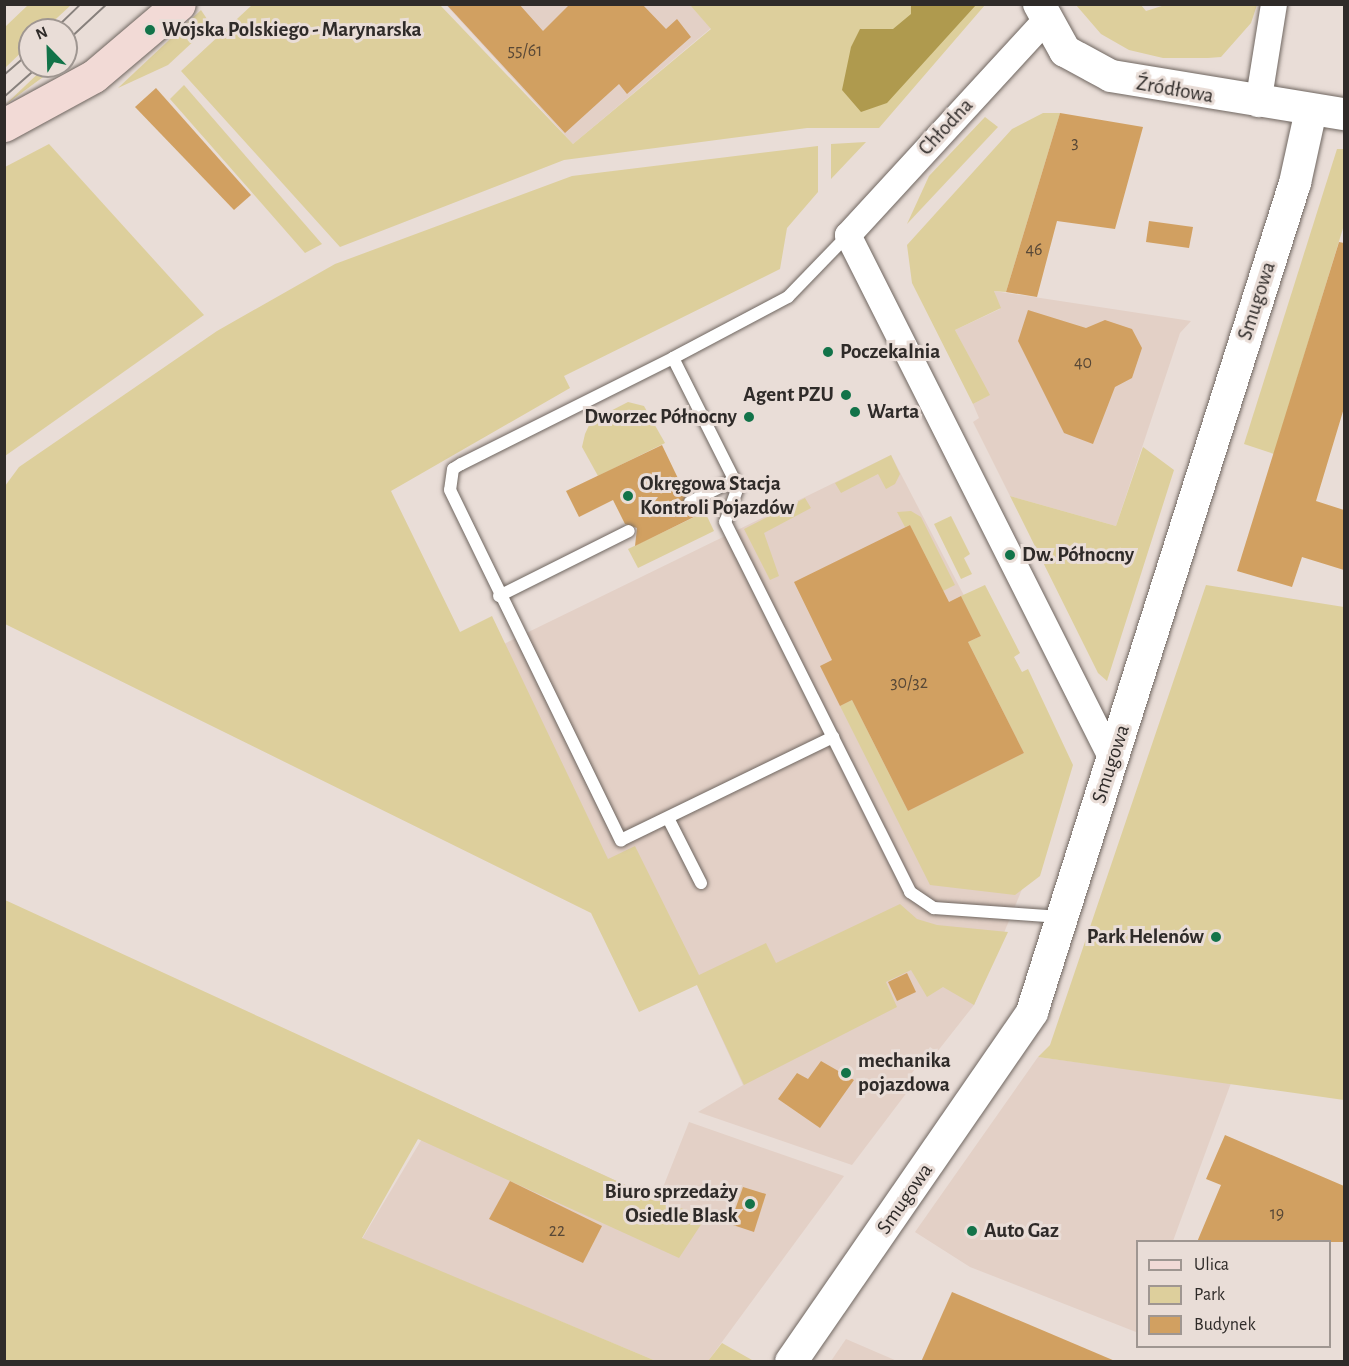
<!DOCTYPE html>
<html>
<head>
<meta charset="utf-8">
<style>
  body { margin:0 }
  #map { position:relative; width:1349px; height:1366px; overflow:hidden; background:#e9ddd7; font-family:"Alegreya Sans",sans-serif }
  div>[style] { position:absolute }
  .built>* { inset:0; background:#e3d0c6 }
  .green>* { inset:0; background:#ddcf9c }
  .forest>* { inset:0; background:#af9a4e }
  .building>* { inset:0; background:#d1a061 }
  .roads { filter:drop-shadow(0 0 2px #6f6660) drop-shadow(0 0 2px #6f6660) }
  .service>* { height:12px; margin:-6px; padding:0 6px; transform-origin:6px; border-radius:6px; background:#fff }
  .minor>* { height:26px; margin:-13px; padding:0 13px; transform-origin:13px; border-radius:13px; background:#fff }
  .tertiary>* { height:32px; margin:-16px; padding:0 16px; transform-origin:16px; border-radius:16px; background:#fff }
  .secondary>* { height:33px; margin:-16.5px; padding:0 16.5px; transform-origin:16.5px; border-radius:16.5px; background:#f2dad6 }
  .tram>* { height:1.5px; margin:-0.75px; padding:0 0.75px; transform-origin:0.75px; border-radius:0.75px; background:#87807c }
  .dots>* { width:16px; height:16px; translate:-50% -50%; box-sizing:border-box; border:3px solid #e9ddd7; border-radius:50% }
  span { translate:-50% -50%; white-space:nowrap; text-align:center; line-height:1.15; -webkit-text-stroke:6px #e9ddd7; paint-order:stroke }
  .number-label { font-size:18px; color:#584837 }
  .number-label span { -webkit-text-stroke-width:0 }
  .poi-label { font-size:21px; color:#2f2b29; font-weight:700 }
  .left { translate:0 -50%; text-align:left }
  .right { translate:-100% -50%; text-align:right }
  .street-label { font-size:21px; color:#2f2b29 }
  .frame { position:absolute; inset:0; border:6px solid #2f2b29; pointer-events:none }
  .legend { position:absolute; left:1136px; top:1240px; width:195px; height:108px; box-sizing:border-box; background:#e9ddd7; border:2px solid #9f9691; margin:0; padding:8px 10px; list-style:none; font-size:18px; color:#2f2b29 }
  .legend li { display:flex; align-items:center; gap:12px; height:30px }
  .legend b { width:30px; border:2px solid #9f9691 }
  .north { position:absolute; left:18px; top:18px; width:60px; height:60px; box-sizing:border-box; background:#e9ddd7; border:2px solid #9f9691; border-radius:50%; rotate:337deg; font-size:16px; font-weight:700; line-height:24px; text-align:center; color:#2f2b29 }
  .north::after { content:''; display:block; margin:auto; width:21px; height:27px; background:#127349; clip-path:polygon(50% 0,100% 100%,50% 72%,0 100%) }
</style>
</head>
<body>
<div id="map">
  <div class="built">
    <div style="clip-path:polygon(446px 5px,690px 5px,711px 28px,573px 144px)"></div>
    <div style="clip-path:polygon(994px 291px,1191px 321px,1180px 333px,1116px 526px,1010px 496px,973px 422px,979px 418px,973px 404px,989px 395px,955px 330px,1000px 309px)"></div>
    <div style="clip-path:polygon(891px 455px,1064px 788px,974px 1005px,937px 1052px,930px 1047px,905px 1083px,911px 1087px,852px 1165px,698px 1112px,743px 1085px,697px 985px,605px 861px,502px 645px)"></div>
    <div style="clip-path:polygon(1038px 1057px,1231px 1083px,1173px 1241px,1138px 1242px,1136px 1332px,970px 1267px,915px 1232px)"></div>
    <div style="clip-path:polygon(444px 1102px,658px 1200px,689px 1122px,844px 1176px,708px 1361px,656px 1361px,362px 1239px)"></div>
    <div style="clip-path:polygon(846px 1339px,897px 1361px,831px 1361px)"></div>
  </div>
  <div class="green">
    <div style="clip-path:polygon(28px 5px,71px 5px,44px 30px,30px 30px,30px 44px,5px 68px,5px 27px)"></div>
    <div style="clip-path:polygon(252px 5px,440px 5px,573px 144px,711px 29px,690px 5px,985px 5px,879px 128px,807px 128px,564px 160px,340px 247px,181px 71px)"></div>
    <div style="clip-path:polygon(1076px 5px,1141px 5px,1146px 11px,1165px 5px,1257px 5px,1251px 23px,1221px 57px,1208px 58px,1163px 58px,1129px 50px,1101px 34px)"></div>
    <div style="clip-path:polygon(201px 10px,211px 25px,168px 65px,118px 88px)"></div>
    <div style="clip-path:polygon(46px 66px,58px 66px,5px 105px)"></div>
    <div style="clip-path:polygon(184px 85px,322px 244px,305px 253px,170px 99px)"></div>
    <div style="clip-path:polygon(1043px 113px,1060px 113px,1006px 292px,994px 291px,1001px 308px,955px 330px,990px 395px,973px 404px,912px 283px,907px 245px,1012px 129px)"></div>
    <div style="clip-path:polygon(985px 117px,998px 127px,907px 224px,929px 176px)"></div>
    <div style="clip-path:polygon(866px 142px,831px 179px,831px 144px)"></div>
    <div style="clip-path:polygon(49px 144px,204px 315px,5px 456px,5px 167px)"></div>
    <div style="clip-path:polygon(818px 146px,818px 192px,787px 228px,780px 269px,564px 376px,570px 388px,391px 491px,460px 632px,492px 616px,608px 859px,635px 846px,699px 975px,766px 943px,776px 963px,900px 904px,917px 919px,937px 925px,1008px 932px,974px 1005px,943px 987px,927px 997px,911px 970px,886px 982px,897px 1007px,744px 1085px,697px 985px,639px 1012px,591px 913px,5px 624px,5px 486px,19px 467px,217px 331px,335px 264px,572px 176px)"></div>
    <div style="clip-path:polygon(1337px 149px,1344px 149px,1344px 225px,1274px 454px,1244px 444px)"></div>
    <div style="clip-path:polygon(628px 402px,644px 406px,665px 443px,598px 476px,582px 447px,585px 434px,591px 421px)"></div>
    <div style="clip-path:polygon(1143px 447px,1174px 470px,1107px 681px,1098px 673px,1010px 496px,1116px 526px)"></div>
    <div style="clip-path:polygon(891px 455px,900px 474px,895px 484px,886px 489px,878px 474px,841px 493px,835px 483px)"></div>
    <div style="clip-path:polygon(805px 498px,811px 508px,764px 533px,779px 576px,770px 580px,744px 529px)"></div>
    <div style="clip-path:polygon(911px 511px,921px 517px,955px 585px,943px 591px,910px 525px,905px 527px,897px 512px)"></div>
    <div style="clip-path:polygon(705px 512px,714px 531px,638px 568px,628px 549px)"></div>
    <div style="clip-path:polygon(951px 516px,970px 554px,964px 558px,972px 574px,961px 579px,934px 524px)"></div>
    <div style="clip-path:polygon(985px 585px,1020px 653px,1014px 657px,1022px 672px,1028px 669px,1073px 765px,1040px 876px,1015px 895px,930px 885px,840px 706px,852px 700px,908px 811px,1024px 753px,968px 642px,981px 636px,961px 596px)"></div>
    <div style="clip-path:polygon(1206px 585px,1344px 607px,1344px 1100px,1038px 1057px,1050px 1045px)"></div>
    <div style="clip-path:polygon(5px 900px,658px 1200px,706px 1217px,679px 1258px,418px 1139px,362px 1238px,656px 1361px,5px 1362px)"></div>
    <div style="clip-path:polygon(722px 1343px,752px 1360px,708px 1361px)"></div>
  </div>
  <div class="forest">
    <div style="clip-path:polygon(911px 5px,976px 5px,887px 103px,861px 112px,842px 90px,851px 47px,860px 29px,893px 29px,911px 14px)"></div>
  </div>
  <div class="building">
    <div style="clip-path:polygon(446px 4px,519px 4px,543px 31px,570px 4px,642px 4px,666px 29px,677px 19px,691px 37px,627px 94px,619px 84px,565px 133px)"></div>
    <div style="clip-path:polygon(156px 88px,251px 195px,234px 210px,135px 107px)"></div>
    <div style="clip-path:polygon(1060px 113px,1143px 127px,1115px 229px,1057px 221px,1037px 297px,1006px 292px)"></div>
    <div style="clip-path:polygon(1149px 221px,1193px 227px,1189px 248px,1146px 242px)"></div>
    <div style="clip-path:polygon(1339px 242px,1344px 243px,1344px 408px,1316px 501px,1344px 510px,1344px 570px,1302px 557px,1292px 587px,1237px 571px)"></div>
    <div style="clip-path:polygon(1028px 310px,1086px 328px,1105px 320px,1132px 329px,1142px 348px,1132px 378px,1115px 387px,1093px 444px,1064px 433px,1018px 341px)"></div>
    <div style="clip-path:polygon(662px 445px,686px 495px,682px 505px,696px 516px,635px 546px,637px 528px,625px 524px,613px 500px,579px 517px,566px 491px)"></div>
    <div style="clip-path:polygon(910px 525px,949px 602px,961px 596px,981px 636px,968px 642px,1024px 753px,908px 811px,852px 700px,840px 706px,820px 666px,832px 660px,794px 582px)"></div>
    <div style="clip-path:polygon(907px 973px,916px 992px,897px 1001px,888px 982px)"></div>
    <div style="clip-path:polygon(821px 1061px,854px 1080px,820px 1128px,778px 1099px,797px 1073px,808px 1079px)"></div>
    <div style="clip-path:polygon(1225px 1135px,1344px 1186px,1344px 1242px,1197px 1242px,1221px 1185px,1206px 1179px)"></div>
    <div style="clip-path:polygon(510px 1181px,602px 1226px,583px 1263px,489px 1219px)"></div>
    <div style="clip-path:polygon(743px 1187px,766px 1194px,754px 1232px,730px 1224px)"></div>
    <div style="clip-path:polygon(952px 1292px,1115px 1361px,1115px 1362px,921px 1362px)"></div>
  </div>
  <div class="roads">
    <div class="service">
      <div style="left:848px;top:235px;width:86px;rotate:134.1deg"></div>
      <div style="left:788px;top:297px;width:130px;rotate:152.1deg"></div>
      <div style="left:673px;top:358px;width:144px;rotate:63.3deg"></div>
      <div style="left:738px;top:487px;width:37px;rotate:110deg"></div>
      <div style="left:725px;top:522px;width:414px;rotate:63.4deg"></div>
      <div style="left:910px;top:892px;width:29px;rotate:34deg"></div>
      <div style="left:934px;top:908px;width:127px;rotate:4.1deg"></div>
      <div style="left:673px;top:358px;width:237px;rotate:153.4deg"></div>
      <div style="left:461px;top:464px;width:9px;rotate:148deg"></div>
      <div style="left:453px;top:469px;width:21px;rotate:98deg"></div>
      <div style="left:450px;top:490px;width:390px;rotate:64deg"></div>
      <div style="left:621px;top:840px;width:236px;rotate:-25.9deg"></div>
      <div style="left:690px;top:502px;width:49px;rotate:-26.6deg"></div>
      <div style="left:499px;top:596px;width:145px;rotate:-26.6deg"></div>
      <div style="left:668px;top:818px;width:73px;rotate:63.1deg"></div>
    </div>
    <div class="minor">
      <div style="left:1045px;top:21px;width:291px;rotate:132.6deg"></div>
      <div style="left:848px;top:235px;width:587px;rotate:63.26deg"></div>
      <div style="left:1258px;top:104px;width:101px;rotate:-80.9deg"></div>
    </div>
    <div class="tertiary">
      <div style="left:1039px;top:4px;width:54px;rotate:61deg"></div>
      <div style="left:1065px;top:51px;width:52px;rotate:28.5deg"></div>
      <div style="left:1111px;top:76px;width:236px;rotate:9.3deg"></div>
      <div style="left:791px;top:1362px;width:425px;rotate:-55.4deg"></div>
      <div style="left:1032px;top:1012px;width:870px;rotate:-72.4deg"></div>
      <div style="left:1295px;top:183px;width:75px;rotate:-77.6deg"></div>
    </div>
    <div class="secondary">
      <div style="left:4px;top:125px;width:102px;rotate:-28.6deg"></div>
      <div style="left:94px;top:76px;width:111px;rotate:-40.3deg"></div>
    </div>
  </div>
  <div class="tram">
    <div style="left:54px;top:30px;width:37px;rotate:-44deg"></div>
    <div style="left:66px;top:42px;width:56px;rotate:-42.8deg"></div>
    <div style="left:4px;top:75px;width:35px;rotate:-41deg"></div>
    <div style="left:4px;top:97px;width:47px;rotate:-41.5deg"></div>
  </div>
  <div class="dots">
    <div style="left:150px;top:30px;background:#127349"></div>
    <div style="left:828px;top:352px;background:#127349"></div>
    <div style="left:846px;top:395px;background:#127349"></div>
    <div style="left:855px;top:412px;background:#127349"></div>
    <div style="left:749px;top:417px;background:#127349"></div>
    <div style="left:628px;top:496px;background:#127349"></div>
    <div style="left:1010px;top:555px;background:#127349"></div>
    <div style="left:1216px;top:937px;background:#127349"></div>
    <div style="left:846px;top:1073px;background:#127349"></div>
    <div style="left:750px;top:1204px;background:#127349"></div>
    <div style="left:972px;top:1231px;background:#127349"></div>
  </div>
  <div class="number-label">
    <span style="left:525px;top:51px">55/61</span>
    <span style="left:1075px;top:143px">3</span>
    <span style="left:1034px;top:250px">46</span>
    <span style="left:1083px;top:363px">40</span>
    <span style="left:909px;top:683px">30/32</span>
    <span style="left:1277px;top:1214px">19</span>
    <span style="left:557px;top:1231px">22</span>
  </div>
  <div class="poi-label">
    <span class="left" style="left:162px;top:30px">Wojska Polskiego - Marynarska</span>
    <span class="left" style="left:840px;top:352px">Poczekalnia</span>
    <span class="right" style="left:834px;top:395px">Agent PZU</span>
    <span class="left" style="left:867px;top:412px">Warta</span>
    <span class="right" style="left:737px;top:417px">Dworzec Północny</span>
    <span class="left" style="left:640px;top:496px">Okręgowa Stacja<br>Kontroli Pojazdów</span>
    <span class="left" style="left:1022px;top:555px">Dw. Północny</span>
    <span class="right" style="left:1204px;top:937px">Park Helenów</span>
    <span class="left" style="left:858px;top:1073px">mechanika<br>pojazdowa</span>
    <span class="right" style="left:738px;top:1204px">Biuro sprzedaży<br>Osiedle Blask</span>
    <span class="left" style="left:984px;top:1231px">Auto Gaz</span>
  </div>
  <div class="street-label">
    <span style="left:1175px;top:90px;rotate:10deg">Źródłowa</span>
    <span style="left:946px;top:127px;rotate:-47deg">Chłodna</span>
    <span style="left:1257px;top:301px;rotate:-72deg">Smugowa</span>
    <span style="left:1111px;top:764px;rotate:-72deg">Smugowa</span>
    <span style="left:905px;top:1199px;rotate:-55deg">Smugowa</span>
  </div>
  <div class="frame"></div>
  <ul class="legend">
  <li><b style="height:8px;background:#f2dad6"></b>Ulica</li>
  <li><b style="height:16px;background:#ddcf9c"></b>Park</li>
  <li><b style="height:16px;background:#d1a061"></b>Budynek</li>
  </ul>
  <div class="north">N</div>
</div>
</body>
</html>
